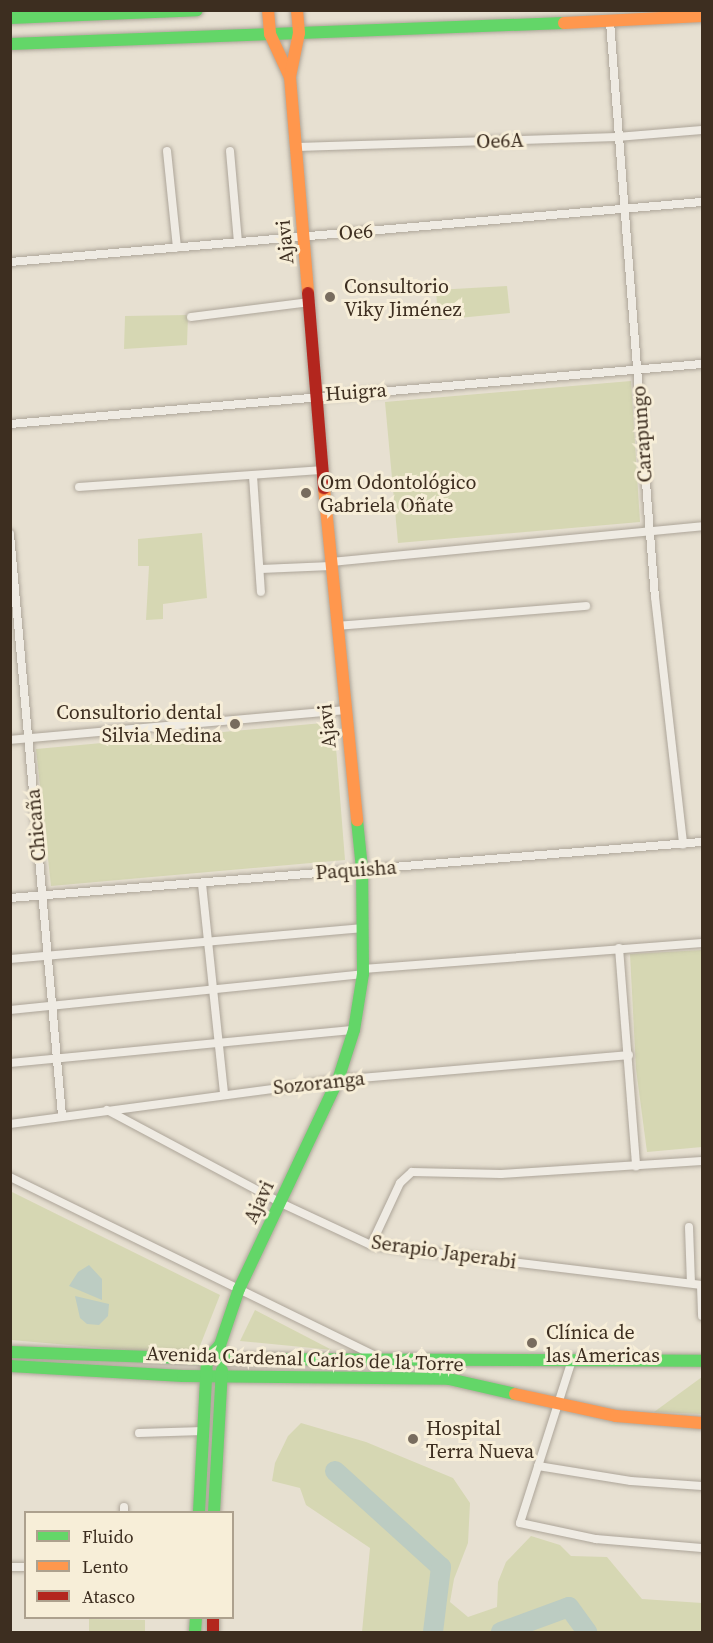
<!DOCTYPE html>
<html>
<head>
<meta charset="utf-8">
<style>
  body { margin:0 }
  #map { position:relative; width:713px; height:1643px; overflow:hidden; background:#e7e0d1; font-family:"Source Serif 4",serif }
  div>[style] { position:absolute }
  .green>* { inset:0; background:#d6d7b3 }
  .water>* { inset:0; background:#bcccc2 }
  .river>* { height:20px; margin:-10px; padding:0 10px; transform-origin:10px; border-radius:10px; background:#bcccc2 }
  .roads { filter:drop-shadow(0 0 2px #ada599) drop-shadow(0 0 2px #ada599) }
  .street>* { height:8px; margin:-4px; padding:0 4px; transform-origin:4px; border-radius:4px; background:#efebe3 }
  .fast>* { height:12px; margin:-6px; padding:0 6px; transform-origin:6px; border-radius:6px; background:#63d668 }
  .slow>* { height:12px; margin:-6px; padding:0 6px; transform-origin:6px; border-radius:6px; background:#ff974d }
  .jam>* { height:12px; margin:-6px; padding:0 6px; transform-origin:6px; border-radius:6px; background:#b3261e }
  .dots>* { width:16px; height:16px; translate:-50% -50%; box-sizing:border-box; border:3px solid #f7eed8; border-radius:50% }
  span { translate:-50% -50%; white-space:nowrap; text-align:center; line-height:1.15; -webkit-text-stroke:6px #f7eed8; paint-order:stroke }
  .street-label { font-size:20px; color:#3d2e20 }
  .poi-label { font-size:20px; color:#3d2e20 }
  .left { translate:0 -50%; text-align:left }
  .right { translate:-100% -50%; text-align:right }
  .frame { position:absolute; inset:0; border:12px solid #3d2e20; pointer-events:none }
  .legend { position:absolute; left:24px; top:1511px; width:210px; height:108px; box-sizing:border-box; background:#f7eed8; border:2px solid #ada18e; margin:0; padding:8px 10px; list-style:none; font-size:18px; color:#3d2e20 }
  .legend li { display:flex; align-items:center; gap:12px; height:30px }
  .legend b { width:30px; border:2px solid #ada18e }
</style>
</head>
<body>
<div id="map">
  <div class="green">
    <div style="clip-path:polygon(507px 286px,510px 313px,438px 320px,436px 290px)"></div>
    <div style="clip-path:polygon(188px 315px,187px 345px,124px 349px,125px 316px)"></div>
    <div style="clip-path:polygon(631px 381px,640px 522px,398px 543px,385px 402px)"></div>
    <div style="clip-path:polygon(202px 533px,207px 598px,163px 604px,163px 619px,146px 620px,149px 566px,138px 566px,138px 539px)"></div>
    <div style="clip-path:polygon(334px 722px,345px 860px,51px 886px,36px 749px)"></div>
    <div style="clip-path:polygon(702px 950px,702px 1147px,647px 1152px,636px 1069px,630px 954px)"></div>
    <div style="clip-path:polygon(10px 1191px,220px 1295px,196px 1356px,11px 1340px)"></div>
    <div style="clip-path:polygon(255px 1310px,332px 1350px,240px 1341px)"></div>
    <div style="clip-path:polygon(702px 1377px,702px 1414px,654px 1412px)"></div>
    <div style="clip-path:polygon(301px 1423px,366px 1442px,453px 1478px,470px 1503px,468px 1543px,454px 1579px,450px 1602px,468px 1617px,497px 1607px,498px 1582px,506px 1562px,531px 1536px,560px 1545px,571px 1556px,607px 1557px,642px 1599px,702px 1603px,702px 1632px,362px 1632px,370px 1548px,306px 1505px,300px 1488px,272px 1481px,275px 1463px,288px 1436px)"></div>
    <div style="clip-path:polygon(89px 1619px,145px 1620px,145px 1632px,89px 1632px)"></div>
  </div>
  <div class="water">
    <div style="clip-path:polygon(89px 1265px,102px 1279px,102px 1300px,69px 1286px,78px 1272px)"></div>
    <div style="clip-path:polygon(75px 1296px,109px 1304px,108px 1316px,99px 1325px,87px 1324px,80px 1318px)"></div>
  </div>
  <div class="river">
    <div style="left:335px;top:1471px;width:143px;rotate:42.2deg"></div>
    <div style="left:441px;top:1567px;width:65px;rotate:97deg"></div>
    <div style="left:501px;top:1632px;width:72px;rotate:-20.2deg"></div>
    <div style="left:569px;top:1607px;width:31px;rotate:54deg"></div>
  </div>
  <div class="roads">
    <div class="street">
      <div style="left:610px;top:22px;width:577px;rotate:85.53deg"></div>
      <div style="left:655px;top:597px;width:249px;rotate:83.5deg"></div>
      <div style="left:297px;top:147px;width:320px;rotate:-1.8deg"></div>
      <div style="left:617px;top:137px;width:85px;rotate:-4.7deg"></div>
      <div style="left:167px;top:151px;width:97px;rotate:84.1deg"></div>
      <div style="left:230px;top:151px;width:91px;rotate:85deg"></div>
      <div style="left:10px;top:262px;width:695px;rotate:-4.96deg"></div>
      <div style="left:191px;top:317px;width:120px;rotate:-7.2deg"></div>
      <div style="left:10px;top:424px;width:695px;rotate:-4.96deg"></div>
      <div style="left:253px;top:476px;width:116px;rotate:86.1deg"></div>
      <div style="left:79px;top:487px;width:245px;rotate:-4deg"></div>
      <div style="left:10px;top:534px;width:584px;rotate:84.89deg"></div>
      <div style="left:331px;top:562px;width:373px;rotate:-5.5deg"></div>
      <div style="left:261px;top:569px;width:70px;rotate:-2.5deg"></div>
      <div style="left:337px;top:626px;width:250px;rotate:-4.6deg"></div>
      <div style="left:10px;top:740px;width:336px;rotate:-5.1deg"></div>
      <div style="left:202px;top:884px;width:211px;rotate:84deg"></div>
      <div style="left:10px;top:898px;width:694px;rotate:-4.63deg"></div>
      <div style="left:619px;top:948px;width:219px;rotate:85.5deg"></div>
      <div style="left:10px;top:959px;width:355px;rotate:-5deg"></div>
      <div style="left:363px;top:969px;width:340px;rotate:-4.4deg"></div>
      <div style="left:10px;top:1010px;width:355px;rotate:-5.8deg"></div>
      <div style="left:10px;top:1063px;width:346px;rotate:-5.5deg"></div>
      <div style="left:107px;top:1110px;width:197px;rotate:28.1deg"></div>
      <div style="left:281px;top:1203px;width:99px;rotate:25deg"></div>
      <div style="left:371px;top:1245px;width:333px;rotate:6.9deg"></div>
      <div style="left:10px;top:1124px;width:331px;rotate:-7.6deg"></div>
      <div style="left:338px;top:1080px;width:292px;rotate:-4.9deg"></div>
      <div style="left:10px;top:1177px;width:409px;rotate:26.1deg"></div>
      <div style="left:689px;top:1227px;width:56px;rotate:88deg"></div>
      <div style="left:371px;top:1245px;width:68px;rotate:-64.9deg"></div>
      <div style="left:400px;top:1183px;width:16px;rotate:-43deg"></div>
      <div style="left:412px;top:1172px;width:89px;rotate:1.3deg"></div>
      <div style="left:501px;top:1174px;width:201px;rotate:-3.7deg"></div>
      <div style="left:701px;top:1285px;width:31px;rotate:88deg"></div>
      <div style="left:572px;top:1360px;width:171px;rotate:107.7deg"></div>
      <div style="left:520px;top:1523px;width:78px;rotate:11.9deg"></div>
      <div style="left:596px;top:1539px;width:106px;rotate:4.9deg"></div>
      <div style="left:139px;top:1433px;width:64px;rotate:-1.8deg"></div>
      <div style="left:538px;top:1466px;width:94px;rotate:9.2deg"></div>
      <div style="left:631px;top:1481px;width:71px;rotate:4deg"></div>
      <div style="left:124px;top:1507px;width:5px;rotate:90deg"></div>
      <div style="left:10px;top:1567px;width:16px"></div>
    </div>
    <div class="fast">
      <div style="left:10px;top:18px;width:187px;rotate:-2.4deg"></div>
      <div style="left:10px;top:44px;width:554px;rotate:-2.17deg"></div>
      <div style="left:10px;top:1352px;width:197px;rotate:2deg"></div>
      <div style="left:207px;top:1359px;width:495px;rotate:0.2deg"></div>
      <div style="left:10px;top:1366px;width:173px;rotate:3.3deg"></div>
      <div style="left:183px;top:1376px;width:266px;rotate:0.6deg"></div>
      <div style="left:449px;top:1379px;width:68px;rotate:12.8deg"></div>
      <div style="left:199px;top:1512px;width:153px;rotate:-87deg"></div>
      <div style="left:207px;top:1359px;width:19px;rotate:-47deg"></div>
      <div style="left:220px;top:1345px;width:59px;rotate:-71.3deg"></div>
      <div style="left:239px;top:1289px;width:231px;rotate:-64.7deg"></div>
      <div style="left:338px;top:1080px;width:52px;rotate:-72.3deg"></div>
      <div style="left:354px;top:1030px;width:57px;rotate:-80.9deg"></div>
      <div style="left:363px;top:974px;width:105px;rotate:-90.5deg"></div>
      <div style="left:362px;top:869px;width:49px;rotate:-95.8deg"></div>
      <div style="left:214px;top:1512px;width:142px;rotate:-86.8deg"></div>
      <div style="left:195px;top:1632px;width:14px;rotate:-86deg"></div>
    </div>
    <div class="slow">
      <div style="left:268px;top:10px;width:24px;rotate:85deg"></div>
      <div style="left:270px;top:34px;width:47px;rotate:65.1deg"></div>
      <div style="left:297px;top:10px;width:23px;rotate:85deg"></div>
      <div style="left:299px;top:33px;width:45px;rotate:101.6deg"></div>
      <div style="left:290px;top:77px;width:217px;rotate:85.2deg"></div>
      <div style="left:564px;top:23px;width:138px;rotate:-2.9deg"></div>
      <div style="left:324px;top:488px;width:334px;rotate:84.3deg"></div>
      <div style="left:515px;top:1394px;width:103px;rotate:12.3deg"></div>
      <div style="left:616px;top:1416px;width:86px;rotate:4.7deg"></div>
    </div>
    <div class="jam">
      <div style="left:308px;top:293px;width:196px;rotate:85.3deg"></div>
      <div style="left:213px;top:1618px;width:14px;rotate:90deg"></div>
    </div>
  </div>
  <div class="dots">
    <div style="left:330px;top:297px;background:#786c5e"></div>
    <div style="left:306px;top:493px;background:#786c5e"></div>
    <div style="left:235px;top:724px;background:#786c5e"></div>
    <div style="left:532px;top:1343px;background:#786c5e"></div>
    <div style="left:413px;top:1439px;background:#786c5e"></div>
  </div>
  <div class="street-label">
    <span style="left:500px;top:141px;rotate:-2deg">Oe6A</span>
    <span style="left:356px;top:232px;rotate:-4deg">Oe6</span>
    <span style="left:285px;top:242px;rotate:-95deg">Ajavi</span>
    <span style="left:356px;top:392px;rotate:-4deg">Huigra</span>
    <span style="left:642px;top:434px;rotate:-94deg">Carapungo</span>
    <span style="left:327px;top:726px;rotate:-96deg">Ajavi</span>
    <span style="left:36px;top:825px;rotate:-95deg">Chicaña</span>
    <span style="left:356px;top:870px;rotate:-4deg">Paquisha</span>
    <span style="left:319px;top:1083px;rotate:-6deg">Sozoranga</span>
    <span style="left:259px;top:1202px;rotate:-65deg">Ajavi</span>
    <span style="left:444px;top:1252px;rotate:8deg">Serapio Japerabi</span>
    <span style="left:305px;top:1359px;rotate:2deg">Avenida Cardenal Carlos de la Torre</span>
  </div>
  <div class="poi-label">
    <span class="left" style="left:344px;top:298px">Consultorio<br>Viky Jiménez</span>
    <span class="left" style="left:320px;top:494px">Om Odontológico<br>Gabriela Oñate</span>
    <span class="right" style="left:222px;top:724px">Consultorio dental<br>Silvia Medina</span>
    <span class="left" style="left:546px;top:1344px">Clínica de<br>las Americas</span>
    <span class="left" style="left:426px;top:1440px">Hospital<br>Terra Nueva</span>
  </div>
  <div class="frame"></div>
  <ul class="legend">
  <li><b style="height:8px;background:#63d668"></b>Fluido</li>
  <li><b style="height:8px;background:#ff974d"></b>Lento</li>
  <li><b style="height:8px;background:#b3261e"></b>Atasco</li>
  </ul>
</div>
</body>
</html>
